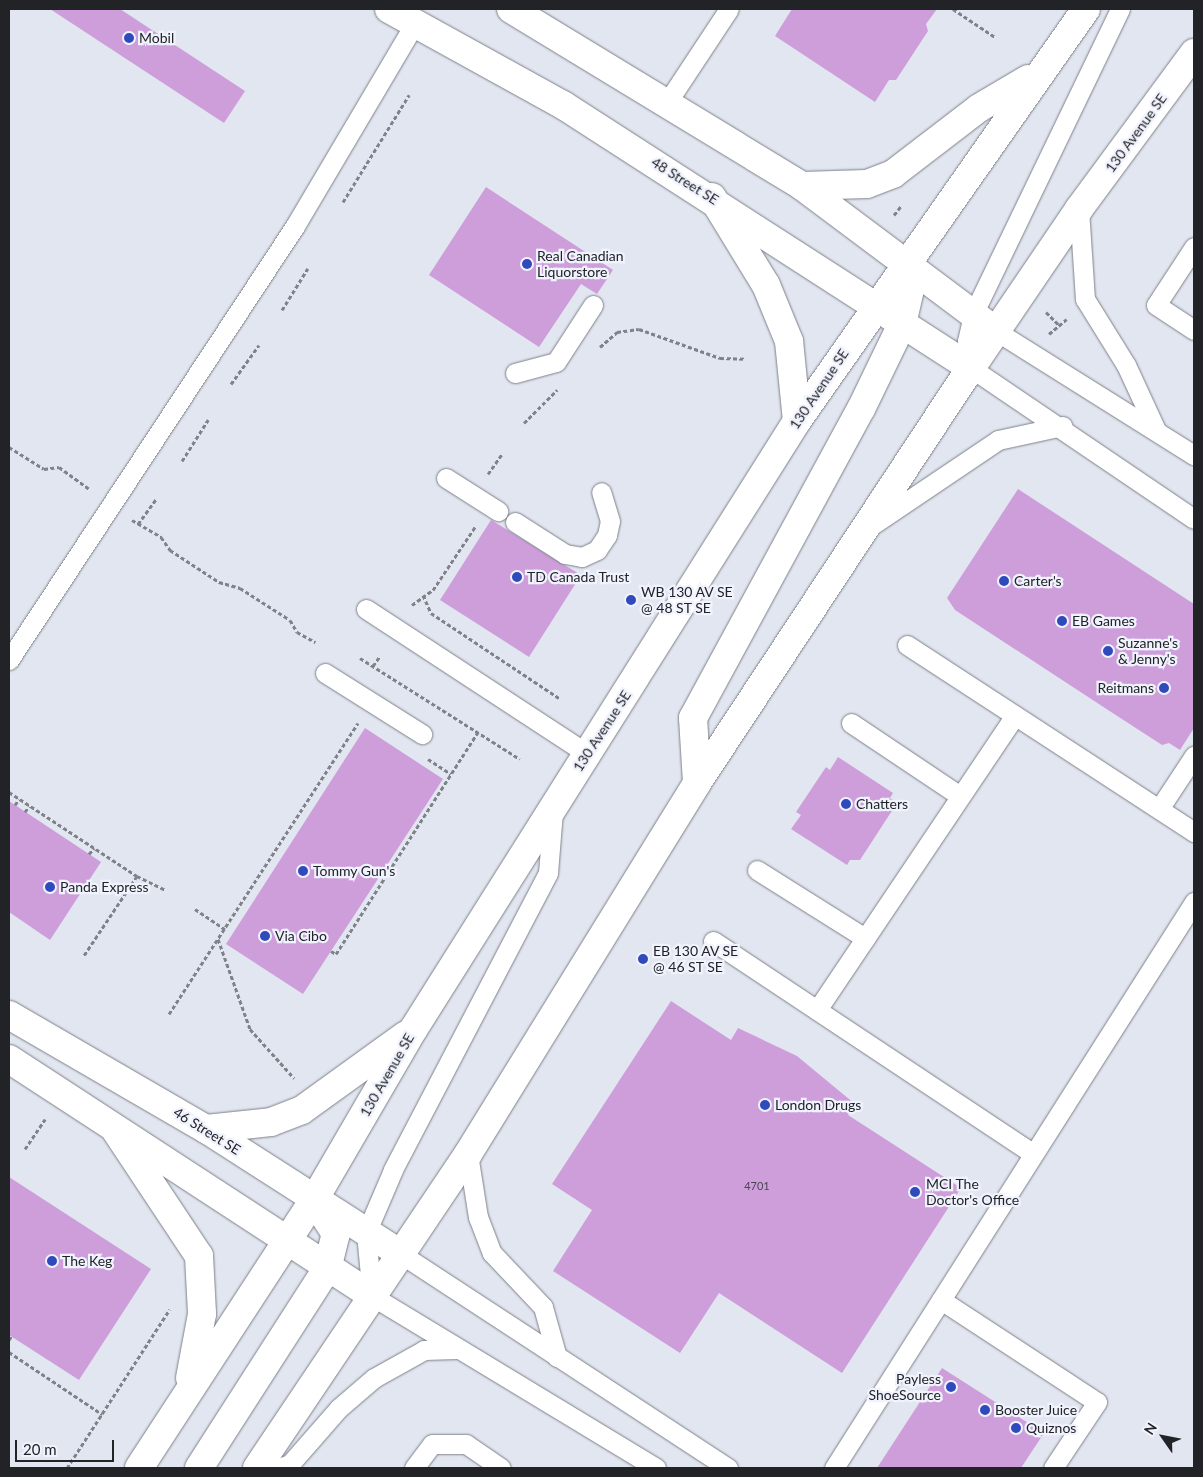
<!DOCTYPE html>
<html>
<head>
<meta charset="utf-8">
<style>
  body { margin:0 }
  #map { position:relative; width:1203px; height:1477px; overflow:hidden; background:#e2e6f0; font-family:Lato,sans-serif }
  div>[style] { position:absolute }
  .building>* { inset:0; background:#ce9edb }
  .path>* { height:3px; margin-top:-1.5px; transform-origin:0; background:repeating-linear-gradient(90deg,#808289 0 4px,transparent 0 6.5px) }
  .roads { filter:drop-shadow(0 0 1px #7d8089) drop-shadow(0 0 1px #7d8089) }
  .service>* { height:19px; margin:-9.5px; padding:0 9.5px; transform-origin:9.5px; border-radius:9.5px; background:#fff }
  .minor>* { height:28px; margin:-14px; padding:0 14px; transform-origin:14px; border-radius:14px; background:#fff }
  .tertiary>* { height:28px; margin:-14px; padding:0 14px; transform-origin:14px; border-radius:14px; background:#fff }
  .secondary>* { height:28px; margin:-14px; padding:0 14px; transform-origin:14px; border-radius:14px; background:#fff }
  .dots>* { width:14px; height:14px; translate:-50% -50%; box-sizing:border-box; border:2px solid #f0f3fd; border-radius:50% }
  span { translate:-50% -50%; white-space:nowrap; text-align:center; line-height:1.15; -webkit-text-stroke:4.5px #f0f3fd; paint-order:stroke }
  .number-label { font-size:11px; color:#4d4254 }
  .number-label span { -webkit-text-stroke-width:0 }
  .poi-label { font-size:14px; color:#222327 }
  .left { translate:0 -50%; text-align:left }
  .right { translate:-100% -50%; text-align:right }
  .street-label { font-size:14px; color:#222327 }
  .frame { position:absolute; inset:0; border:10px solid #222327; pointer-events:none }
  .north { position:absolute; left:1138px; top:1412px; width:50px; height:50px; -webkit-text-stroke:4px #f0f3fd; paint-order:stroke; rotate:303deg; font-size:14px; font-weight:700; line-height:20px; text-align:center; color:#222327 }
  .north::after { content:''; display:block; margin:auto; width:18px; height:22px; background:#222327; clip-path:polygon(50% 0,100% 100%,50% 72%,0 100%) }
  .scale { position:absolute; left:15px; top:1440px; width:99px; height:22px; box-sizing:border-box; border:2px solid #222327; border-top:0; padding-left:6px; font-size:15px; line-height:18px; white-space:nowrap; color:#222327; -webkit-text-stroke:4px #f0f3fd; paint-order:stroke }
</style>
</head>
<body>
<div id="map">
  <div class="building">
    <div style="clip-path:polygon(50px 9px,120px 9px,245px 91px,224px 123px)"></div>
    <div style="clip-path:polygon(792px 9px,937px 9px,926px 24px,928px 31px,896px 80px,889px 80px,875px 102px,775px 36px)"></div>
    <div style="clip-path:polygon(486px 187px,613px 270px,597px 294px,581px 284px,539px 347px,429px 275px)"></div>
    <div style="clip-path:polygon(1018px 489px,1194px 604px,1194px 728px,1180px 750px,1169px 743px,1162px 745px,1108px 710px,955px 610px,947px 598px)"></div>
    <div style="clip-path:polygon(491px 520px,581px 575px,529px 657px,440px 600px)"></div>
    <div style="clip-path:polygon(365px 728px,443px 779px,303px 994px,226px 944px)"></div>
    <div style="clip-path:polygon(838px 757px,893px 793px,890px 798px,897px 803px,860px 860px,850px 860px,847px 865px,791px 829px,801px 815px,796px 812px,826px 767px,830px 770px)"></div>
    <div style="clip-path:polygon(9px 801px,101px 862px,50px 940px,9px 912px)"></div>
    <div style="clip-path:polygon(671px 1001px,731px 1040px,738px 1028px,797px 1056px,855px 1104px,848px 1115px,961px 1188px,842px 1373px,719px 1293px,680px 1353px,553px 1271px,592px 1210px,552px 1184px)"></div>
    <div style="clip-path:polygon(9px 1177px,151px 1269px,79px 1380px,9px 1335px)"></div>
    <div style="clip-path:polygon(942px 1368px,1044px 1433px,1021px 1468px,877px 1468px)"></div>
  </div>
  <div class="path">
    <div style="left:953px;top:9px;width:50px;rotate:33.7deg"></div>
    <div style="left:343px;top:202px;width:126px;rotate:-58.3deg"></div>
    <div style="left:894px;top:215px;width:11px;rotate:-52deg"></div>
    <div style="left:282px;top:310px;width:49px;rotate:-58.2deg"></div>
    <div style="left:1046px;top:312px;width:20px;rotate:45deg"></div>
    <div style="left:1049px;top:334px;width:23px;rotate:-40deg"></div>
    <div style="left:600px;top:347px;width:23px;rotate:-41deg"></div>
    <div style="left:617px;top:332px;width:22px;rotate:-8deg"></div>
    <div style="left:639px;top:329px;width:86px;rotate:19.7deg"></div>
    <div style="left:720px;top:358px;width:25px;rotate:2deg"></div>
    <div style="left:231px;top:384px;width:48px;rotate:-54.3deg"></div>
    <div style="left:524px;top:423px;width:47px;rotate:-45deg"></div>
    <div style="left:9px;top:447px;width:41px;rotate:32.2deg"></div>
    <div style="left:44px;top:469px;width:15px;rotate:-8deg"></div>
    <div style="left:59px;top:467px;width:37px;rotate:36deg"></div>
    <div style="left:182px;top:461px;width:49px;rotate:-57.6deg"></div>
    <div style="left:488px;top:474px;width:24px;rotate:-55deg"></div>
    <div style="left:132px;top:520px;width:34px;rotate:30deg"></div>
    <div style="left:161px;top:537px;width:16px;rotate:55deg"></div>
    <div style="left:170px;top:550px;width:59px;rotate:33.1deg"></div>
    <div style="left:219px;top:582px;width:22px;rotate:16deg"></div>
    <div style="left:240px;top:588px;width:59px;rotate:32.6deg"></div>
    <div style="left:290px;top:620px;width:14px;rotate:60deg"></div>
    <div style="left:297px;top:632px;width:21px;rotate:29deg"></div>
    <div style="left:138px;top:524px;width:32px;rotate:-54deg"></div>
    <div style="left:423px;top:595px;width:20px;rotate:66deg"></div>
    <div style="left:431px;top:613px;width:154px;rotate:33.6deg"></div>
    <div style="left:412px;top:605px;width:26px;rotate:-36deg"></div>
    <div style="left:433px;top:590px;width:76px;rotate:-56.3deg"></div>
    <div style="left:360px;top:658px;width:189px;rotate:32.3deg"></div>
    <div style="left:373px;top:666px;width:12px;rotate:-55deg"></div>
    <div style="left:428px;top:759px;width:27px;rotate:33deg"></div>
    <div style="left:9px;top:792px;width:153px;rotate:33.3deg"></div>
    <div style="left:137px;top:876px;width:97px;rotate:123.7deg"></div>
    <div style="left:15px;top:805px;width:7px;rotate:-56deg"></div>
    <div style="left:25px;top:812px;width:7px;rotate:-56deg"></div>
    <div style="left:89px;top:854px;width:8px;rotate:-50deg"></div>
    <div style="left:137px;top:876px;width:32px;rotate:26deg"></div>
    <div style="left:195px;top:909px;width:36px;rotate:34deg"></div>
    <div style="left:218px;top:939px;width:96px;rotate:70.4deg"></div>
    <div style="left:250px;top:1029px;width:66px;rotate:48.1deg"></div>
    <div style="left:331px;top:951px;width:6px;rotate:31deg"></div>
    <div style="left:336px;top:954px;width:264px;rotate:-57.4deg"></div>
    <div style="left:169px;top:1014px;width:347px;rotate:-57deg"></div>
    <div style="left:25px;top:1149px;width:36px;rotate:-56deg"></div>
    <div style="left:9px;top:1340px;width:6px;rotate:-59deg"></div>
    <div style="left:9px;top:1352px;width:112px;rotate:33.7deg"></div>
    <div style="left:67px;top:1468px;width:189px;rotate:-57.1deg"></div>
  </div>
  <div class="roads">
    <div class="service">
      <div style="left:1120px;top:9px;width:339px;rotate:115.7deg"></div>
      <div style="left:973px;top:315px;width:27px;rotate:103deg"></div>
      <div style="left:967px;top:341px;width:27px;rotate:82deg"></div>
      <div style="left:971px;top:368px;width:269px;rotate:34.1deg"></div>
      <div style="left:668px;top:101px;width:110px;rotate:-56.5deg"></div>
      <div style="left:1079px;top:209px;width:90px;rotate:86.2deg"></div>
      <div style="left:1085px;top:299px;width:78px;rotate:58.2deg"></div>
      <div style="left:1126px;top:365px;width:72px;rotate:65.2deg"></div>
      <div style="left:1194px;top:247px;width:69px;rotate:123.2deg"></div>
      <div style="left:1156px;top:305px;width:45px;rotate:33.3deg"></div>
      <div style="left:996px;top:331px;width:234px;rotate:32.1deg"></div>
      <div style="left:515px;top:373px;width:42px;rotate:-15deg"></div>
      <div style="left:556px;top:362px;width:68px;rotate:-57deg"></div>
      <div style="left:446px;top:478px;width:62px;rotate:32.4deg"></div>
      <div style="left:515px;top:522px;width:59px;rotate:32.6deg"></div>
      <div style="left:565px;top:554px;width:17px;rotate:10deg"></div>
      <div style="left:582px;top:557px;width:17px;rotate:-25deg"></div>
      <div style="left:597px;top:550px;width:18px;rotate:-56deg"></div>
      <div style="left:607px;top:535px;width:14px;rotate:-78deg"></div>
      <div style="left:610px;top:521px;width:30px;rotate:-107deg"></div>
      <div style="left:872px;top:525px;width:152px;rotate:-34deg"></div>
      <div style="left:998px;top:440px;width:66px;rotate:-12.3deg"></div>
      <div style="left:366px;top:609px;width:263px;rotate:33.2deg"></div>
      <div style="left:907px;top:645px;width:343px;rotate:33.1deg"></div>
      <div style="left:9px;top:660px;width:520px;rotate:-56.62deg"></div>
      <div style="left:295px;top:226px;width:236px;rotate:-59.4deg"></div>
      <div style="left:325px;top:673px;width:115px;rotate:32.2deg"></div>
      <div style="left:851px;top:723px;width:131px;rotate:33.8deg"></div>
      <div style="left:1159px;top:809px;width:64px;rotate:-56.6deg"></div>
      <div style="left:553px;top:811px;width:62px;rotate:94.6deg"></div>
      <div style="left:548px;top:873px;width:335px;rotate:117.6deg"></div>
      <div style="left:393px;top:1170px;width:69px;rotate:113.2deg"></div>
      <div style="left:366px;top:1233px;width:63px;rotate:84.6deg"></div>
      <div style="left:372px;top:1296px;width:332px;rotate:31.2deg"></div>
      <div style="left:757px;top:870px;width:128px;rotate:32.2deg"></div>
      <div style="left:713px;top:941px;width:384px;rotate:33.6deg"></div>
      <div style="left:817px;top:1010px;width:355px;rotate:-56.1deg"></div>
      <div style="left:468px;top:1154px;width:64px;rotate:81deg"></div>
      <div style="left:478px;top:1217px;width:39px;rotate:69deg"></div>
      <div style="left:492px;top:1253px;width:74px;rotate:46.6deg"></div>
      <div style="left:543px;top:1307px;width:52px;rotate:74.4deg"></div>
      <div style="left:401px;top:1254px;width:391px;rotate:33.2deg"></div>
      <div style="left:941px;top:1300px;width:186px;rotate:33.2deg"></div>
      <div style="left:1097px;top:1402px;width:79px;rotate:123.7deg"></div>
      <div style="left:279px;top:1468px;width:12px;rotate:-20deg"></div>
      <div style="left:290px;top:1464px;width:74px;rotate:-48.8deg"></div>
      <div style="left:339px;top:1408px;width:46px;rotate:-40.6deg"></div>
      <div style="left:374px;top:1378px;width:57px;rotate:-29.2deg"></div>
      <div style="left:424px;top:1350px;width:32px;rotate:-2deg"></div>
      <div style="left:414px;top:1468px;width:30px;rotate:-53deg"></div>
      <div style="left:432px;top:1444px;width:34px"></div>
      <div style="left:466px;top:1444px;width:42px;rotate:34.4deg"></div>
      <div style="left:834px;top:1468px;width:671px;rotate:-57.54deg"></div>
    </div>
    <div class="minor">
      <div style="left:9px;top:1015px;width:228px;rotate:30.1deg"></div>
      <div style="left:206px;top:1129px;width:232px;rotate:32.7deg"></div>
      <div style="left:9px;top:1059px;width:434px;rotate:33.1deg"></div>
    </div>
    <div class="tertiary">
      <div style="left:389px;top:9px;width:199px;rotate:28.9deg"></div>
      <div style="left:563px;top:105px;width:485px;rotate:32.8deg"></div>
      <div style="left:511px;top:9px;width:341px;rotate:31.3deg"></div>
      <div style="left:802px;top:186px;width:242px;rotate:36.8deg"></div>
    </div>
    <div class="secondary">
      <div style="left:802px;top:186px;width:65px;rotate:-1.8deg"></div>
      <div style="left:867px;top:184px;width:28px;rotate:-21deg"></div>
      <div style="left:893px;top:174px;width:108px;rotate:-37.5deg"></div>
      <div style="left:979px;top:108px;width:57px;rotate:-30.6deg"></div>
      <div style="left:712px;top:197px;width:103px;rotate:58.5deg"></div>
      <div style="left:766px;top:285px;width:61px;rotate:67.7deg"></div>
      <div style="left:789px;top:341px;width:80px;rotate:84.3deg"></div>
      <div style="left:697px;top:783px;width:65px;rotate:-93.5deg"></div>
      <div style="left:693px;top:718px;width:352px;rotate:-61.5deg"></div>
      <div style="left:861px;top:409px;width:94px;rotate:-64.2deg"></div>
      <div style="left:902px;top:324px;width:35px;rotate:-77deg"></div>
      <div style="left:910px;top:290px;width:28px;rotate:-103deg"></div>
      <div style="left:206px;top:1129px;width:65px;rotate:-6.1deg"></div>
      <div style="left:271px;top:1122px;width:33px;rotate:-21deg"></div>
      <div style="left:302px;top:1110px;width:128px;rotate:-35.8deg"></div>
      <div style="left:116px;top:1131px;width:150px;rotate:56.4deg"></div>
      <div style="left:199px;top:1256px;width:58px;rotate:87deg"></div>
      <div style="left:202px;top:1314px;width:65px;rotate:100.6deg"></div>
      <div style="left:139px;top:1468px;width:320px;rotate:-56.9deg"></div>
      <div style="left:314px;top:1200px;width:197px;rotate:-59.8deg"></div>
      <div style="left:413px;top:1030px;width:720px;rotate:-57.77deg"></div>
      <div style="left:797px;top:421px;width:503px;rotate:-54.95deg"></div>
      <div style="left:199px;top:1468px;width:237px;rotate:-57.3deg"></div>
      <div style="left:327px;top:1269px;width:36px;rotate:-76deg"></div>
      <div style="left:336px;top:1234px;width:40px;rotate:-122.9deg"></div>
      <div style="left:257px;top:1468px;width:378px;rotate:-56.1deg"></div>
      <div style="left:468px;top:1154px;width:436px;rotate:-58.3deg"></div>
      <div style="left:697px;top:783px;width:497px;rotate:-56.6deg"></div>
      <div style="left:971px;top:368px;width:192px;rotate:-55.8deg"></div>
      <div style="left:1079px;top:209px;width:194px;rotate:-53.6deg"></div>
    </div>
  </div>
  <div class="dots">
    <div style="left:129px;top:38px;background:#304abb"></div>
    <div style="left:527px;top:264px;background:#304abb"></div>
    <div style="left:517px;top:577px;background:#304abb"></div>
    <div style="left:1004px;top:581px;background:#304abb"></div>
    <div style="left:631px;top:600px;background:#304abb"></div>
    <div style="left:1062px;top:621px;background:#304abb"></div>
    <div style="left:1108px;top:651px;background:#304abb"></div>
    <div style="left:1164px;top:688px;background:#304abb"></div>
    <div style="left:846px;top:804px;background:#304abb"></div>
    <div style="left:303px;top:871px;background:#304abb"></div>
    <div style="left:50px;top:887px;background:#304abb"></div>
    <div style="left:265px;top:936px;background:#304abb"></div>
    <div style="left:643px;top:959px;background:#304abb"></div>
    <div style="left:765px;top:1105px;background:#304abb"></div>
    <div style="left:915px;top:1192px;background:#304abb"></div>
    <div style="left:52px;top:1261px;background:#304abb"></div>
    <div style="left:951px;top:1387px;background:#304abb"></div>
    <div style="left:985px;top:1410px;background:#304abb"></div>
    <div style="left:1016px;top:1428px;background:#304abb"></div>
  </div>
  <div class="number-label">
    <span style="left:757px;top:1186px">4701</span>
  </div>
  <div class="poi-label">
    <span class="left" style="left:139px;top:38px">Mobil</span>
    <span class="left" style="left:537px;top:264px">Real Canadian<br>Liquorstore</span>
    <span class="left" style="left:527px;top:577px">TD Canada Trust</span>
    <span class="left" style="left:1014px;top:581px">Carter's</span>
    <span class="left" style="left:641px;top:600px">WB 130 AV SE<br>@ 48 ST SE</span>
    <span class="left" style="left:1072px;top:621px">EB Games</span>
    <span class="left" style="left:1118px;top:651px">Suzanne's<br>&amp; Jenny's</span>
    <span class="right" style="left:1154px;top:688px">Reitmans</span>
    <span class="left" style="left:856px;top:804px">Chatters</span>
    <span class="left" style="left:313px;top:871px">Tommy Gun's</span>
    <span class="left" style="left:60px;top:887px">Panda Express</span>
    <span class="left" style="left:275px;top:936px">Via Cibo</span>
    <span class="left" style="left:653px;top:959px">EB 130 AV SE<br>@ 46 ST SE</span>
    <span class="left" style="left:775px;top:1105px">London Drugs</span>
    <span class="left" style="left:926px;top:1192px">MCI The<br>Doctor's Office</span>
    <span class="left" style="left:62px;top:1261px">The Keg</span>
    <span class="right" style="left:941px;top:1387px">Payless<br>ShoeSource</span>
    <span class="left" style="left:995px;top:1410px">Booster Juice</span>
    <span class="left" style="left:1026px;top:1428px">Quiznos</span>
  </div>
  <div class="street-label">
    <span style="left:1136px;top:133px;rotate:-54deg">130 Avenue SE</span>
    <span style="left:685px;top:181px;rotate:32deg">48 Street SE</span>
    <span style="left:819px;top:389px;rotate:-56deg">130 Avenue SE</span>
    <span style="left:602px;top:731px;rotate:-57deg">130 Avenue SE</span>
    <span style="left:387px;top:1075px;rotate:-60deg">130 Avenue SE</span>
    <span style="left:207px;top:1131px;rotate:32deg">46 Street SE</span>
  </div>
  <div class="frame"></div>
  <div class="north">N</div>
  <div class="scale">20 m</div>
</div>
</body>
</html>
